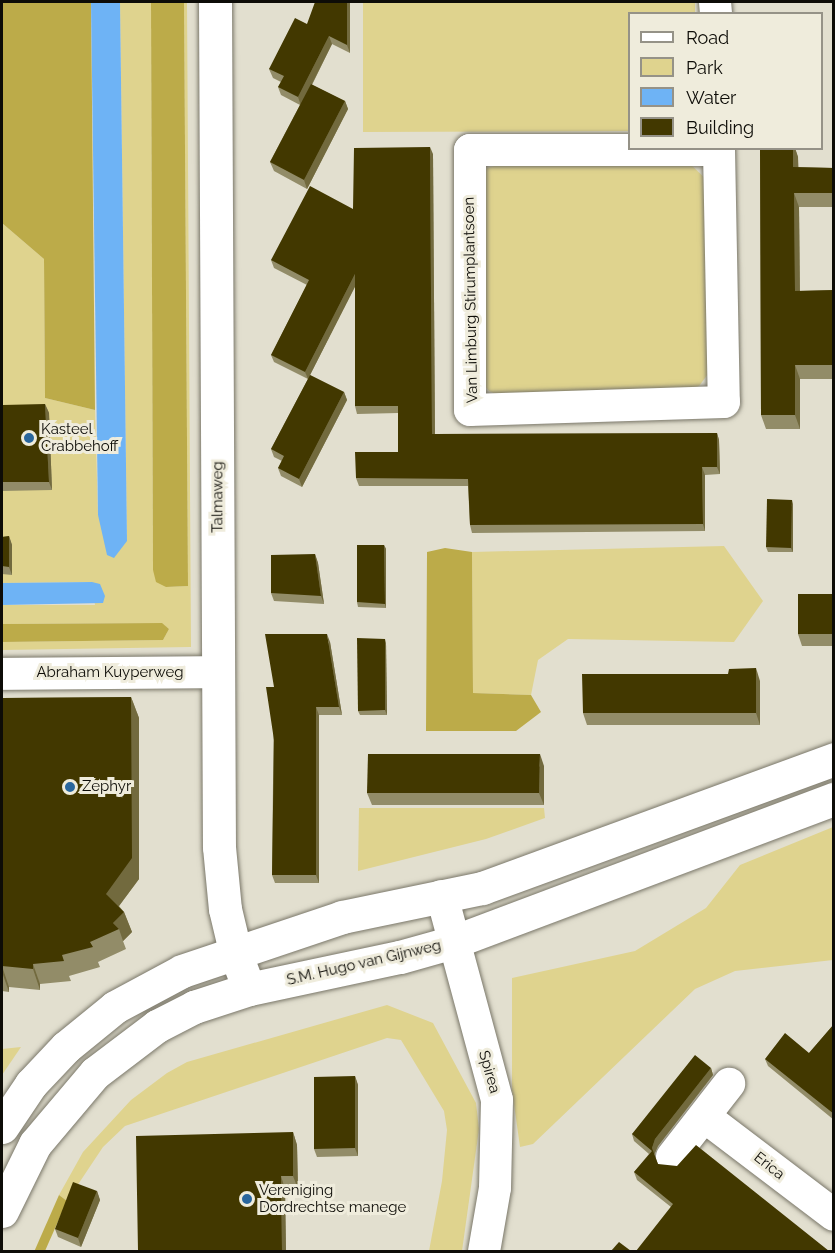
<!DOCTYPE html>
<html>
<head>
<meta charset="utf-8">
<style>
  body { margin:0 }
  #map { position:relative; width:835px; height:1253px; overflow:hidden; background:#e2dfcf; font-family:Raleway,sans-serif }
  div>[style] { position:absolute }
  .green>* { inset:0; background:#dfd38e }
  .forest>* { inset:0; background:#bcab49 }
  .water>* { inset:0; background:#6eb3f5 }
  .roads { filter:drop-shadow(0 0 2px #7a7769) drop-shadow(0 0 2px #7a7769) }
  .minor>* { height:32px; margin:-16px; padding:0 16px; transform-origin:16px; border-radius:16px; background:#fff }
  .tertiary>* { height:33px; margin:-16.5px; padding:0 16.5px; transform-origin:16.5px; border-radius:16.5px; background:#fff }
  .wall>* { inset:0; background:#928c68 }
  .shaded-wall>* { inset:0; background:#726a3e }
  .building>* { inset:0; background:#423800 }
  .dots>* { width:16px; height:16px; translate:-50% -50%; box-sizing:border-box; border:3px solid #efecdc; border-radius:50% }
  span { translate:-50% -50%; white-space:nowrap; text-align:center; line-height:1.15; -webkit-text-stroke:6px #efecdc; paint-order:stroke }
  .street-label { font-size:15px; color:#0d0c07 }
  .poi-label { font-size:15px; color:#0d0c07 }
  .left { translate:0 -50%; text-align:left }
  .frame { position:absolute; inset:0; border:3px solid #0d0c07; pointer-events:none }
  .legend { position:absolute; left:628px; top:12px; width:195px; height:138px; box-sizing:border-box; background:#efecdc; border:2px solid #959287; margin:0; padding:8px 10px; list-style:none; font-size:18px; color:#0d0c07 }
  .legend li { display:flex; align-items:center; gap:12px; height:30px }
  .legend b { width:30px; border:2px solid #959287 }
</style>
</head>
<body>
<div id="map">
  <div class="green">
    <div style="clip-path:polygon(120px 2px,151px 2px,153px 570px,166px 587px,188px 586px,184px 2px,187px 2px,191px 647px,2px 650px,2px 642px,163px 640px,169px 629px,161px 623px,2px 624px,2px 605px,95px 605px,92px 582px,2px 583px,2px 223px,44px 259px,45px 398px,95px 410px,98px 515px,127px 541px)"></div>
    <div style="clip-path:polygon(363px 2px,695px 2px,695px 13px,630px 14px,629px 131px,363px 132px)"></div>
    <div style="clip-path:polygon(689px 163px,707px 180px,708px 374px,699px 386px,689px 392px,500px 396px,489px 391px,481px 381px,480px 178px,487px 168px,501px 164px)"></div>
    <div style="clip-path:polygon(724px 546px,763px 601px,734px 642px,568px 639px,538px 660px,531px 695px,473px 693px,472px 552px)"></div>
    <div style="clip-path:polygon(359px 808px,544px 808px,545px 818px,486px 839px,358px 871px)"></div>
    <div style="clip-path:polygon(833px 827px,833px 960px,735px 971px,695px 989px,533px 1144px,520px 1147px,512px 1090px,512px 978px,635px 951px,706px 908px,740px 865px)"></div>
    <div style="clip-path:polygon(387px 1005px,433px 1023px,476px 1103px,479px 1129px,462px 1251px,429px 1251px,442px 1181px,447px 1130px,444px 1111px,401px 1040px,387px 1038px,125px 1126px,103px 1147px,67px 1201px,59px 1195px,83px 1152px,131px 1100px,167px 1073px,187px 1062px)"></div>
    <div style="clip-path:polygon(21px 1047px,2px 1075px,2px 1049px)"></div>
  </div>
  <div class="forest">
    <div style="clip-path:polygon(2px 2px,91px 2px,95px 410px,45px 398px,44px 259px,2px 223px)"></div>
    <div style="clip-path:polygon(151px 2px,184px 2px,188px 586px,166px 587px,156px 582px,153px 570px)"></div>
    <div style="clip-path:polygon(445px 548px,472px 552px,473px 693px,531px 695px,541px 712px,516px 731px,426px 731px,427px 552px)"></div>
    <div style="clip-path:polygon(162px 623px,169px 629px,163px 640px,2px 642px,2px 624px)"></div>
    <div style="clip-path:polygon(59px 1195px,67px 1201px,45px 1251px,34px 1252px)"></div>
  </div>
  <div class="water">
    <div style="clip-path:polygon(91px 2px,120px 2px,127px 541px,114px 558px,107px 555px,98px 515px)"></div>
    <div style="clip-path:polygon(92px 582px,100px 584px,105px 596px,103px 603px,2px 605px,2px 583px)"></div>
  </div>
  <div class="roads">
    <div class="minor">
      <div style="left:715px;top:2px;width:12px;rotate:85deg"></div>
      <div style="left:719px;top:148px;width:2px;rotate:90deg"></div>
      <div style="left:719px;top:150px;width:252px;rotate:88.9deg"></div>
      <div style="left:724px;top:402px;width:254px;rotate:178.2deg"></div>
      <div style="left:470px;top:410px;width:260px;rotate:-90deg"></div>
      <div style="left:470px;top:150px;width:249px"></div>
      <div style="left:2px;top:674px;width:216px;rotate:-0.5deg"></div>
      <div style="left:442px;top:896px;width:211px;rotate:74.9deg"></div>
      <div style="left:497px;top:1100px;width:88px;rotate:91.3deg"></div>
      <div style="left:495px;top:1188px;width:65px;rotate:99.8deg"></div>
      <div style="left:705px;top:1117px;width:162px;rotate:37.2deg"></div>
      <div style="left:672px;top:1157px;width:93px;rotate:-52deg"></div>
    </div>
    <div class="tertiary">
      <div style="left:215px;top:2px;width:845px;rotate:89.73deg"></div>
      <div style="left:219px;top:847px;width:62px;rotate:84.5deg"></div>
      <div style="left:225px;top:909px;width:47px;rotate:76.6deg"></div>
      <div style="left:236px;top:955px;width:36px;rotate:69deg"></div>
      <div style="left:2px;top:1127px;width:52px;rotate:-56deg"></div>
      <div style="left:31px;top:1084px;width:51px;rotate:-46.6deg"></div>
      <div style="left:66px;top:1047px;width:63px;rotate:-39.2deg"></div>
      <div style="left:115px;top:1007px;width:76px;rotate:-28.2deg"></div>
      <div style="left:182px;top:971px;width:169px;rotate:-18.6deg"></div>
      <div style="left:342px;top:917px;width:143px;rotate:-11.7deg"></div>
      <div style="left:482px;top:888px;width:375px;rotate:-20.1deg"></div>
      <div style="left:2px;top:1211px;width:75px;rotate:-63.8deg"></div>
      <div style="left:35px;top:1144px;width:93px;rotate:-49.8deg"></div>
      <div style="left:95px;top:1073px;width:78px;rotate:-37.2deg"></div>
      <div style="left:157px;top:1026px;width:42px;rotate:-27.2deg"></div>
      <div style="left:194px;top:1007px;width:58px;rotate:-18.1deg"></div>
      <div style="left:249px;top:989px;width:154px;rotate:-12deg"></div>
      <div style="left:400px;top:957px;width:55px;rotate:-15.8deg"></div>
      <div style="left:453px;top:942px;width:407px;rotate:-20.6deg"></div>
    </div>
  </div>
  <div class="wall">
    <div style="clip-path:polygon(350px 2px,350px 53px,332px 44px,312px 85px,345px 101px,348px 109px,307px 189px,274px 171px,270px 162px,300px 105px,281px 95px,278px 87px,281px 82px,273px 78px,269px 69px,307px 24px)"></div>
    <div style="clip-path:polygon(760px 148px,795px 148px,798px 157px,798px 167px,834px 168px,834px 207px,799px 207px,800px 291px,834px 290px,834px 379px,800px 379px,800px 429px,766px 429px,761px 415px)"></div>
    <div style="clip-path:polygon(433px 154px,435px 434px,717px 433px,719px 440px,720px 474px,705px 475px,705px 531px,472px 533px,470px 525px,468px 486px,359px 486px,356px 478px,398px 452px,398px 413px,357px 414px,355px 406px,355px 286px,310px 375px,344px 392px,347px 400px,302px 487px,281px 476px,278px 468px,282px 461px,274px 457px,271px 449px,308px 379px,274px 362px,271px 355px,307px 285px,274px 268px,271px 260px,353px 209px)"></div>
    <div style="clip-path:polygon(45px 404px,49px 413px,52px 490px,2px 491px,2px 417px)"></div>
    <div style="clip-path:polygon(793px 504px,793px 552px,768px 552px,766px 547px)"></div>
    <div style="clip-path:polygon(9px 536px,12px 545px,12px 575px,2px 574px,2px 537px)"></div>
    <div style="clip-path:polygon(384px 545px,386px 549px,386px 608px,358px 607px,357px 602px)"></div>
    <div style="clip-path:polygon(315px 554px,318px 563px,324px 604px,274px 601px,271px 593px)"></div>
    <div style="clip-path:polygon(834px 594px,834px 646px,802px 646px,798px 634px)"></div>
    <div style="clip-path:polygon(330px 642px,342px 715px,319px 715px,319px 883px,275px 883px,272px 875px,274px 687px)"></div>
    <div style="clip-path:polygon(386px 643px,387px 715px,360px 715px,358px 711px)"></div>
    <div style="clip-path:polygon(760px 681px,760px 725px,587px 725px,583px 713px)"></div>
    <div style="clip-path:polygon(131px 697px,139px 718px,139px 879px,119px 906px,124px 912px,132px 932px,123px 941px,126px 949px,98px 962px,100px 967px,69px 976px,71px 981px,40px 984px,40px 990px,9px 987px,9px 992px,2px 991px,2px 698px)"></div>
    <div style="clip-path:polygon(544px 766px,544px 805px,372px 805px,367px 793px)"></div>
    <div style="clip-path:polygon(834px 1024px,834px 1120px,768px 1066px,765px 1059px,809px 1053px)"></div>
    <div style="clip-path:polygon(711px 1068px,713px 1075px,658px 1146px,654px 1155px,658px 1164px,829px 1251px,671px 1207px,637px 1180px,634px 1172px,649px 1154px,634px 1141px,632px 1134px)"></div>
    <div style="clip-path:polygon(355px 1076px,358px 1085px,358px 1156px,317px 1157px,314px 1149px)"></div>
    <div style="clip-path:polygon(293px 1132px,297px 1145px,298px 1189px,285px 1189px,286px 1251px,138px 1251px)"></div>
    <div style="clip-path:polygon(97px 1191px,100px 1200px,81px 1247px,58px 1237px,55px 1229px)"></div>
  </div>
  <div class="shaded-wall">
    <div style="clip-path:polygon(347px 2px,350px 2px,350px 53px,347px 45px)"></div>
    <div style="clip-path:polygon(329px 36px,332px 44px,301px 106px,298px 97px)"></div>
    <div style="clip-path:polygon(345px 101px,348px 109px,307px 189px,304px 180px)"></div>
    <div style="clip-path:polygon(430px 147px,433px 154px,435px 441px,432px 434px)"></div>
    <div style="clip-path:polygon(793px 148px,795px 148px,798px 157px,799px 181px,793px 167px)"></div>
    <div style="clip-path:polygon(794px 193px,799px 207px,800px 305px,795px 291px)"></div>
    <div style="clip-path:polygon(355px 274px,358px 281px,308px 379px,305px 372px)"></div>
    <div style="clip-path:polygon(795px 365px,800px 379px,800px 429px,795px 415px)"></div>
    <div style="clip-path:polygon(344px 392px,347px 400px,302px 487px,299px 479px)"></div>
    <div style="clip-path:polygon(45px 404px,49px 413px,52px 490px,49px 482px)"></div>
    <div style="clip-path:polygon(717px 433px,719px 440px,720px 474px,717px 467px)"></div>
    <div style="clip-path:polygon(702px 467px,705px 475px,705px 531px,703px 524px)"></div>
    <div style="clip-path:polygon(792px 500px,793px 504px,793px 552px,791px 548px)"></div>
    <div style="clip-path:polygon(9px 536px,12px 545px,12px 575px,9px 567px)"></div>
    <div style="clip-path:polygon(384px 545px,386px 549px,386px 608px,385px 604px)"></div>
    <div style="clip-path:polygon(315px 554px,318px 563px,324px 604px,321px 596px)"></div>
    <div style="clip-path:polygon(327px 634px,330px 642px,342px 715px,339px 707px)"></div>
    <div style="clip-path:polygon(385px 639px,386px 643px,387px 715px,385px 710px)"></div>
    <div style="clip-path:polygon(756px 668px,760px 681px,760px 725px,756px 713px)"></div>
    <div style="clip-path:polygon(131px 697px,139px 718px,139px 879px,113px 914px,106px 894px)"></div>
    <div style="clip-path:polygon(316px 707px,319px 715px,319px 883px,316px 875px)"></div>
    <div style="clip-path:polygon(540px 754px,544px 766px,544px 805px,539px 793px)"></div>
    <div style="clip-path:polygon(124px 912px,132px 932px,123px 941px,119px 929px,113px 923px)"></div>
    <div style="clip-path:polygon(33px 964px,40px 984px,40px 990px,33px 969px)"></div>
    <div style="clip-path:polygon(2px 966px,9px 987px,9px 992px,2px 972px)"></div>
    <div style="clip-path:polygon(711px 1068px,713px 1075px,658px 1146px,654px 1155px,652px 1148px,655px 1139px)"></div>
    <div style="clip-path:polygon(355px 1076px,358px 1085px,358px 1156px,355px 1148px)"></div>
    <div style="clip-path:polygon(293px 1132px,297px 1145px,298px 1189px,293px 1176px)"></div>
    <div style="clip-path:polygon(281px 1176px,285px 1189px,286px 1251px,282px 1251px)"></div>
    <div style="clip-path:polygon(97px 1191px,100px 1200px,81px 1247px,78px 1238px)"></div>
  </div>
  <div class="building">
    <div style="clip-path:polygon(315px 2px,347px 2px,347px 45px,329px 36px,298px 97px,278px 87px,284px 76px,269px 69px,295px 18px,307px 24px)"></div>
    <div style="clip-path:polygon(311px 84px,345px 101px,304px 180px,270px 162px)"></div>
    <div style="clip-path:polygon(430px 147px,432px 434px,717px 433px,717px 467px,702px 467px,703px 524px,470px 525px,468px 479px,356px 478px,355px 452px,398px 452px,398px 406px,355px 406px,355px 274px,305px 372px,271px 355px,309px 280px,271px 260px,310px 186px,353px 209px,354px 148px)"></div>
    <div style="clip-path:polygon(760px 148px,793px 148px,793px 167px,834px 168px,834px 193px,794px 193px,795px 291px,834px 290px,834px 365px,795px 365px,795px 415px,761px 415px)"></div>
    <div style="clip-path:polygon(310px 375px,344px 392px,299px 479px,278px 468px,284px 456px,271px 449px)"></div>
    <div style="clip-path:polygon(45px 404px,49px 482px,2px 482px,2px 417px,3px 417px,3px 405px)"></div>
    <div style="clip-path:polygon(767px 499px,792px 500px,791px 548px,766px 547px)"></div>
    <div style="clip-path:polygon(9px 536px,9px 567px,2px 566px,2px 537px)"></div>
    <div style="clip-path:polygon(357px 545px,384px 545px,385px 604px,357px 602px)"></div>
    <div style="clip-path:polygon(315px 554px,321px 596px,271px 593px,271px 555px)"></div>
    <div style="clip-path:polygon(798px 594px,834px 594px,834px 634px,798px 634px)"></div>
    <div style="clip-path:polygon(265px 634px,327px 634px,339px 707px,316px 707px,316px 875px,272px 875px,274px 740px,266px 687px,274px 687px)"></div>
    <div style="clip-path:polygon(357px 638px,385px 639px,385px 710px,358px 711px)"></div>
    <div style="clip-path:polygon(756px 668px,756px 713px,583px 713px,582px 674px,728px 674px,729px 669px)"></div>
    <div style="clip-path:polygon(131px 697px,132px 858px,106px 894px,124px 912px,113px 923px,119px 929px,90px 942px,93px 947px,62px 955px,64px 961px,33px 964px,33px 969px,2px 966px,2px 972px,2px 698px)"></div>
    <div style="clip-path:polygon(368px 754px,540px 754px,539px 793px,367px 793px)"></div>
    <div style="clip-path:polygon(834px 1024px,834px 1114px,765px 1059px,785px 1033px,809px 1053px)"></div>
    <div style="clip-path:polygon(695px 1055px,711px 1068px,655px 1139px,652px 1148px,658px 1164px,677px 1166px,696px 1145px,829px 1251px,636px 1251px,673px 1204px,634px 1172px,652px 1151px,632px 1134px)"></div>
    <div style="clip-path:polygon(355px 1076px,355px 1148px,314px 1149px,314px 1077px)"></div>
    <div style="clip-path:polygon(293px 1132px,293px 1176px,281px 1176px,282px 1251px,138px 1251px,136px 1136px)"></div>
    <div style="clip-path:polygon(73px 1182px,97px 1191px,78px 1238px,55px 1229px)"></div>
    <div style="clip-path:polygon(619px 1242px,631px 1251px,611px 1251px)"></div>
  </div>
  <div class="dots">
    <div style="left:29px;top:438px;background:#29669d"></div>
    <div style="left:70px;top:787px;background:#29669d"></div>
    <div style="left:247px;top:1199px;background:#29669d"></div>
  </div>
  <div class="street-label">
    <span style="left:471px;top:300px;rotate:-91deg">Van Limburg Stirumplantsoen</span>
    <span style="left:218px;top:497px;rotate:-90deg">Talmaweg</span>
    <span style="left:110px;top:673px">Abraham Kuyperweg</span>
    <span style="left:364px;top:963px;rotate:-13deg">S.M. Hugo van Gijnweg</span>
    <span style="left:489px;top:1072px;rotate:74deg">Spirea</span>
    <span style="left:769px;top:1166px;rotate:38deg">Erica</span>
  </div>
  <div class="poi-label">
    <span class="left" style="left:41px;top:438px">Kasteel<br>Crabbehoff</span>
    <span class="left" style="left:82px;top:787px">Zephyr</span>
    <span class="left" style="left:259px;top:1199px">Vereniging<br>Dordrechtse manege</span>
  </div>
  <div class="frame"></div>
  <ul class="legend">
  <li><b style="height:8px;background:#fff"></b>Road</li>
  <li><b style="height:16px;background:#dfd38e"></b>Park</li>
  <li><b style="height:16px;background:#6eb3f5"></b>Water</li>
  <li><b style="height:16px;background:#423800"></b>Building</li>
  </ul>
</div>
</body>
</html>
